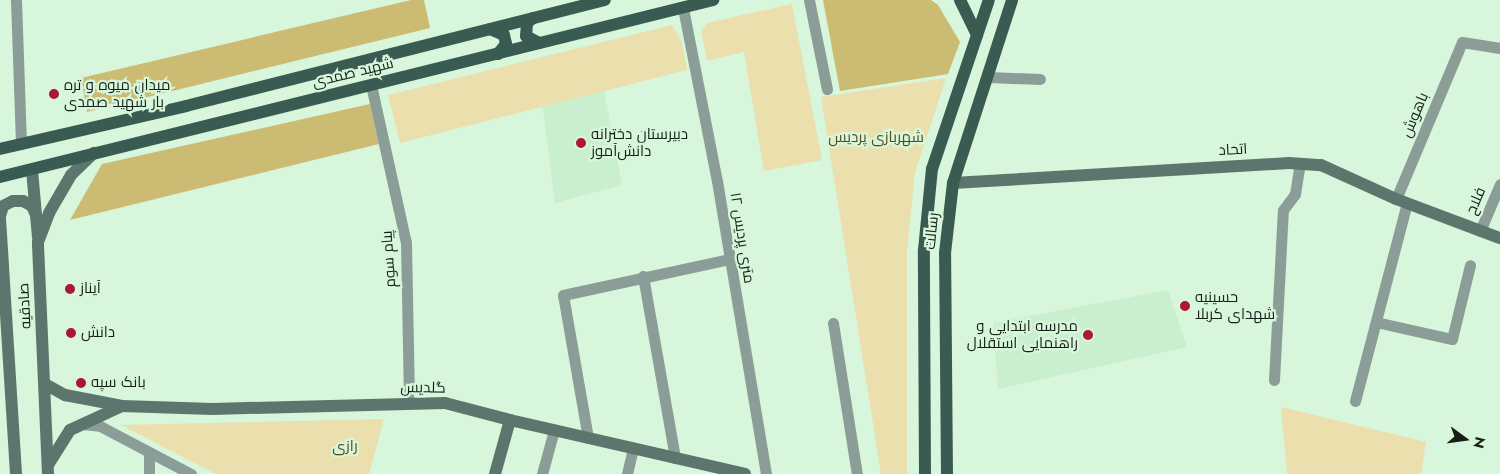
<!DOCTYPE html>
<html>
<head>
<meta charset="utf-8">
<style>
  body { margin:0 }
  #map { position:relative; width:1500px; height:474px; overflow:hidden; background:#d7f6db; font-family:Jost,Cairo,sans-serif }
  div>[style] { position:absolute }
  .built>* { inset:0; background:#c9efce }
  .green>* { inset:0; background:#ebdfae }
  .forest>* { inset:0; background:#ccbb72 }
  .street>* { height:11px; margin:-5.5px; padding:0 5.5px; transform-origin:5.5px; border-radius:5.5px; background:#8b9d97 }
  .secondary>* { height:12px; margin:-6px; padding:0 6px; transform-origin:6px; border-radius:6px; background:#5c766e }
  .primary>* { height:12px; margin:-6px; padding:0 6px; transform-origin:6px; border-radius:6px; background:#3a5b52 }
  .dots>* { width:14px; height:14px; translate:-50% -50%; box-sizing:border-box; border:2px solid #d7f6db; border-radius:50% }
  span { translate:-50% -50%; white-space:nowrap; text-align:center; line-height:1.15; -webkit-text-stroke:4.5px #d7f6db; paint-order:stroke }
  .street-label { font-size:15px; color:#152016 }
  .poi-label { font-size:15px; color:#152016 }
  .left { translate:0 -50%; text-align:left }
  .right { translate:-100% -50%; text-align:right }
  .park-label { font-size:15px; color:#584b13 }
  .north { position:absolute; left:1440px; top:414px; width:50px; height:50px; -webkit-text-stroke:4px #d7f6db; paint-order:stroke; rotate:104deg; font-size:14px; font-weight:700; line-height:20px; text-align:center; color:#152016 }
  .north::after { content:''; display:block; margin:auto; width:18px; height:22px; background:#152016; clip-path:polygon(50% 0,100% 100%,50% 72%,0 100%) }
</style>
</head>
<body>
<div id="map">
  <div class="built">
    <div style="clip-path:polygon(603px 86px,622px 185px,555px 203px,542px 101px)"></div>
    <div style="clip-path:polygon(1168px 290px,1187px 347px,998px 389px,993px 323px)"></div>
  </div>
  <div class="green">
    <div style="clip-path:polygon(792px 4px,822px 160px,764px 171px,744px 52px,707px 61px,701px 31px,707px 23px)"></div>
    <div style="clip-path:polygon(672px 25px,682px 42px,687px 70px,400px 143px,388px 95px)"></div>
    <div style="clip-path:polygon(946px 78px,915px 172px,907px 251px,907px 474px,881px 474px,821px 97px)"></div>
    <div style="clip-path:polygon(1281px 407px,1426px 442px,1421px 474px,1287px 474px)"></div>
    <div style="clip-path:polygon(384px 419px,369px 474px,216px 474px,121px 425px)"></div>
  </div>
  <div class="forest">
    <div style="clip-path:polygon(411px 0,424px 0,430px 28px,87px 112px,81px 78px)"></div>
    <div style="clip-path:polygon(823px 0,931px 0,938px 5px,960px 42px,948px 74px,840px 91px)"></div>
    <div style="clip-path:polygon(370px 104px,379px 144px,70px 220px,102px 164px)"></div>
  </div>
  <div class="street">
    <div style="left:16px;top:0;width:144px;rotate:88deg"></div>
    <div style="left:809px;top:0;width:91px;rotate:78.6deg"></div>
    <div style="left:683px;top:8px;width:176px;rotate:78.9deg"></div>
    <div style="left:717px;top:181px;width:297px;rotate:80.5deg"></div>
    <div style="left:988px;top:77px;width:52px;rotate:2.2deg"></div>
    <div style="left:371px;top:85px;width:162px;rotate:77.5deg"></div>
    <div style="left:406px;top:243px;width:161px;rotate:88.9deg"></div>
    <div style="left:1396px;top:199px;width:170px;rotate:-67.2deg"></div>
    <div style="left:1462px;top:42px;width:38px;rotate:9deg"></div>
    <div style="left:1480px;top:231px;width:51px;rotate:-66.9deg"></div>
    <div style="left:643px;top:276px;width:185px;rotate:80deg"></div>
    <div style="left:1376px;top:322px;width:78px;rotate:12.6deg"></div>
    <div style="left:1452px;top:339px;width:76px;rotate:-76.3deg"></div>
    <div style="left:833px;top:323px;width:153px;rotate:81deg"></div>
    <div style="left:1274px;top:380px;width:170px;rotate:-87deg"></div>
    <div style="left:1283px;top:210px;width:20px;rotate:-53deg"></div>
    <div style="left:1295px;top:194px;width:30px;rotate:-81deg"></div>
    <div style="left:1355px;top:401px;width:205px;rotate:-75.3deg"></div>
    <div style="left:82px;top:424px;width:18px;rotate:6deg"></div>
    <div style="left:100px;top:426px;width:103px;rotate:27.8deg"></div>
    <div style="left:588px;top:438px;width:145px;rotate:-99.9deg"></div>
    <div style="left:563px;top:295px;width:171px;rotate:-12.2deg"></div>
    <div style="left:149px;top:452px;width:22px;rotate:90deg"></div>
    <div style="left:542px;top:474px;width:46px;rotate:-74.7deg"></div>
    <div style="left:627px;top:474px;width:27px;rotate:-77deg"></div>
  </div>
  <div class="secondary">
    <div style="left:32px;top:170px;width:67px;rotate:84.9deg"></div>
    <div style="left:953px;top:183px;width:337px;rotate:-3.4deg"></div>
    <div style="left:1289px;top:163px;width:32px;rotate:4deg"></div>
    <div style="left:1321px;top:165px;width:82px;rotate:24.4deg"></div>
    <div style="left:1396px;top:199px;width:111px;rotate:20.6deg"></div>
    <div style="left:0;top:216px;width:10px;rotate:-73deg"></div>
    <div style="left:3px;top:206px;width:11px;rotate:-27deg"></div>
    <div style="left:13px;top:201px;width:10px"></div>
    <div style="left:23px;top:201px;width:10px;rotate:29deg"></div>
    <div style="left:32px;top:206px;width:10px;rotate:66deg"></div>
    <div style="left:0;top:219px;width:47px;rotate:86.3deg"></div>
    <div style="left:0;top:258px;width:9px;rotate:72deg"></div>
    <div style="left:3px;top:267px;width:207px;rotate:86.4deg"></div>
    <div style="left:45px;top:384px;width:23px;rotate:29deg"></div>
    <div style="left:65px;top:395px;width:58px;rotate:10.9deg"></div>
    <div style="left:122px;top:406px;width:90px;rotate:1.9deg"></div>
    <div style="left:212px;top:409px;width:233px;rotate:-1.5deg"></div>
    <div style="left:445px;top:403px;width:67px;rotate:14.7deg"></div>
    <div style="left:510px;top:420px;width:241px;rotate:12.9deg"></div>
    <div style="left:48px;top:465px;width:41px;rotate:-57.8deg"></div>
    <div style="left:70px;top:430px;width:57px;rotate:-24.8deg"></div>
    <div style="left:48px;top:474px;width:232px;rotate:-92.5deg"></div>
    <div style="left:38px;top:242px;width:31px;rotate:-69deg"></div>
    <div style="left:49px;top:213px;width:44px;rotate:-59.9deg"></div>
    <div style="left:71px;top:175px;width:32px;rotate:-44deg"></div>
    <div style="left:495px;top:474px;width:56px;rotate:-74.5deg"></div>
  </div>
  <div class="primary">
    <div style="left:960px;top:0;width:39px;rotate:64deg"></div>
    <div style="left:533px;top:18px;width:8px;rotate:140deg"></div>
    <div style="left:527px;top:23px;width:13px;rotate:94deg"></div>
    <div style="left:526px;top:36px;width:15px;rotate:28deg"></div>
    <div style="left:490px;top:29px;width:15px;rotate:23deg"></div>
    <div style="left:504px;top:35px;width:9px;rotate:77deg"></div>
    <div style="left:506px;top:44px;width:13px;rotate:129deg"></div>
    <div style="left:0;top:149px;width:191px;rotate:-13deg"></div>
    <div style="left:186px;top:106px;width:432px;rotate:-14.2deg"></div>
    <div style="left:0;top:177px;width:735px;rotate:-13.94deg"></div>
    <div style="left:925px;top:474px;width:224px;rotate:-90.3deg"></div>
    <div style="left:924px;top:250px;width:81px;rotate:-84.4deg"></div>
    <div style="left:932px;top:169px;width:178px;rotate:-71.4deg"></div>
    <div style="left:947px;top:474px;width:221px;rotate:-90.5deg"></div>
    <div style="left:945px;top:253px;width:70px;rotate:-83.5deg"></div>
    <div style="left:953px;top:183px;width:192px;rotate:-72.1deg"></div>
  </div>
  <div class="dots">
    <div style="left:54px;top:94px;background:#ac1733"></div>
    <div style="left:581px;top:143px;background:#ac1733"></div>
    <div style="left:70px;top:289px;background:#ac1733"></div>
    <div style="left:1185px;top:306px;background:#ac1733"></div>
    <div style="left:71px;top:333px;background:#ac1733"></div>
    <div style="left:1088px;top:335px;background:#ac1733"></div>
    <div style="left:81px;top:383px;background:#ac1733"></div>
  </div>
  <div class="street-label">
    <span style="left:353px;top:73px;rotate:-14deg">شهید صمدی</span>
    <span style="left:1415px;top:115px;rotate:-67deg">باهوش</span>
    <span style="left:1233px;top:150px;rotate:-3deg">اتحاد</span>
    <span style="left:1476px;top:201px;rotate:-67deg">فلاح</span>
    <span style="left:932px;top:231px;rotate:-84deg">رسالت</span>
    <span style="left:742px;top:238px;rotate:81deg">۱۲ متری پردیس</span>
    <span style="left:389px;top:259px;rotate:-94deg">پیام سوم</span>
    <span style="left:25px;top:306px;rotate:-93deg">صادقیه</span>
    <span style="left:423px;top:388px;rotate:1deg">گلدیس</span>
  </div>
  <div class="poi-label">
    <span class="left" style="left:64px;top:94px">میدان میوه و تره<br>بار شهید صمدی</span>
    <span class="left" style="left:591px;top:143px">دبیرستان دخترانه<br>دانش‌آموز</span>
    <span class="left" style="left:80px;top:289px">آیناز</span>
    <span class="left" style="left:1195px;top:306px">حسینیه<br>شهدای کربلا</span>
    <span class="right" style="left:1078px;top:335px">مدرسه ابتدایی و<br>راهنمایی استقلال</span>
    <span class="left" style="left:81px;top:333px">دانش</span>
    <span class="left" style="left:91px;top:383px">بانک سپه</span>
  </div>
  <div class="park-label">
    <span style="left:876px;top:138px">شهربازی پردیس</span>
    <span style="left:345px;top:447px">رازی</span>
  </div>
  <div class="north">N</div>
</div>
</body>
</html>
